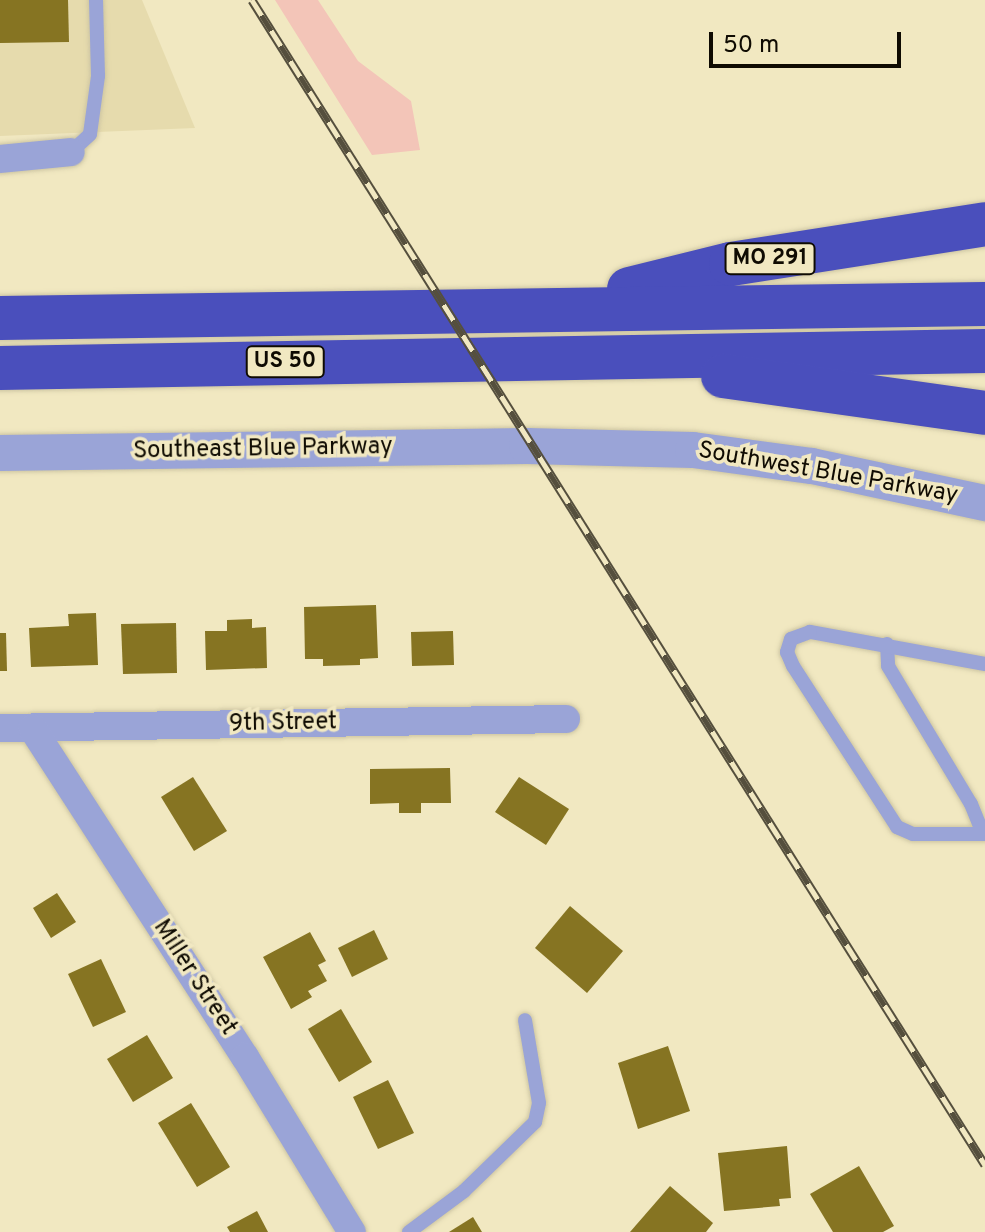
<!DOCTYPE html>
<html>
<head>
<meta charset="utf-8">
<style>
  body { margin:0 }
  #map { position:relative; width:985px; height:1232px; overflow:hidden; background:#f1e8c1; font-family:Overpass,sans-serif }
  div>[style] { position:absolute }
  .built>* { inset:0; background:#e6dbad }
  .green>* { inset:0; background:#f3c5b8 }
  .building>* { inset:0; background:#867422 }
  .roads { filter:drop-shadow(0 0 2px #cdc5a2) drop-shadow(0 0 2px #cdc5a2) }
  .service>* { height:14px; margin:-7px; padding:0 7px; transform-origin:7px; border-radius:7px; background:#9aa4d7 }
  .minor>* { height:28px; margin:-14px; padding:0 14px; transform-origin:14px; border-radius:14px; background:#9aa4d7 }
  .tertiary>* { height:36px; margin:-18px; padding:0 18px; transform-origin:18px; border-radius:18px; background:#9aa4d7 }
  .motorway>* { height:44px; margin:-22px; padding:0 22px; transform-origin:22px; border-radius:22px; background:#4a4fbc }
  .rail>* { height:9px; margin-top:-4.5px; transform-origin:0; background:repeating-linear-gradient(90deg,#f1e8c1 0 18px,#554f3d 0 36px); box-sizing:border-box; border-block:2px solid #554f3d }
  span { translate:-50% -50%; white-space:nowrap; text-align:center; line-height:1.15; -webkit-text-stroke:7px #f1e8c1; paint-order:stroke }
  .shield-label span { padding:2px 6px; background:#f1e8c1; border:2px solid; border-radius:6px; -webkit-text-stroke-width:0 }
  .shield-label { font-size:22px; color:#0f0b02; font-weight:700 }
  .street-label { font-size:24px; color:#0f0b02 }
  .scale { position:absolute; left:709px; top:32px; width:192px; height:36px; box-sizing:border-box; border:4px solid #0f0b02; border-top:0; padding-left:10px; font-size:24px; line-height:28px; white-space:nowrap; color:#0f0b02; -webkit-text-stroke:6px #f1e8c1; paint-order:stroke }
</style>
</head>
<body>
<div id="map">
  <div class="built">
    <div style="clip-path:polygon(0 0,142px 0,195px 128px,0 136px)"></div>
  </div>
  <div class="green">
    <div style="clip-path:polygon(275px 0,318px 0,358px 61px,411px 101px,420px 150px,372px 155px)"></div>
  </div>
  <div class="building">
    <div style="clip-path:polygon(0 0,68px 0,69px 42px,0 43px)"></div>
    <div style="clip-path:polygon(376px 605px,378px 658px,360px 659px,360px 665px,323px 666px,323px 659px,305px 659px,304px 607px)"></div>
    <div style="clip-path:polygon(96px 613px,98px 665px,31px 667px,29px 628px,69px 626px,68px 614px)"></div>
    <div style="clip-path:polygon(252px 619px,252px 628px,266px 627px,267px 668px,206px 670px,205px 631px,227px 631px,227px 620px)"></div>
    <div style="clip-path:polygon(176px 623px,177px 673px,123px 674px,121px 624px)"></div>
    <div style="clip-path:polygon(453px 631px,454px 665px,412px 666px,411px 632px)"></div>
    <div style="clip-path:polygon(0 633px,6px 633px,7px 671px,0 671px)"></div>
    <div style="clip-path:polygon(450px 768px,451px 803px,421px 803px,421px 813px,399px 813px,399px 803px,370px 804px,370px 769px)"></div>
    <div style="clip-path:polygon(193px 777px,227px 831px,194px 851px,161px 797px)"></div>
    <div style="clip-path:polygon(519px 777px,569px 809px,546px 845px,495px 812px)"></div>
    <div style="clip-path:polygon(57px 893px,76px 922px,51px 938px,33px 908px)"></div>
    <div style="clip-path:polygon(570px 906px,623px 951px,587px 993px,535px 948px)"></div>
    <div style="clip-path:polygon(374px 930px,388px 959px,352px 977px,338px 948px)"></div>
    <div style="clip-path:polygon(310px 932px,326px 961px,318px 965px,327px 981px,308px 991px,312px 997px,291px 1009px,263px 957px)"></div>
    <div style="clip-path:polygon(101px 959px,126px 1012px,93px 1027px,68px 974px)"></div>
    <div style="clip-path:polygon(341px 1009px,372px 1062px,339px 1082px,308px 1029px)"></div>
    <div style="clip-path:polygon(147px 1035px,173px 1078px,133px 1102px,107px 1059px)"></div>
    <div style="clip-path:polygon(668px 1046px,690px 1111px,638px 1129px,618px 1063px)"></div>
    <div style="clip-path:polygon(388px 1080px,414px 1133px,378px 1149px,353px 1097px)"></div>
    <div style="clip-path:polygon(191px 1103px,230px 1167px,197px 1187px,158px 1123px)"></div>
    <div style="clip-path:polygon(787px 1146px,791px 1198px,779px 1199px,780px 1206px,724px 1211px,718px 1153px)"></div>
    <div style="clip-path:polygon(859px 1166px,894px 1226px,883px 1232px,833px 1232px,810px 1194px)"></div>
    <div style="clip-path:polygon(670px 1186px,713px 1223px,706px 1232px,630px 1232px)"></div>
    <div style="clip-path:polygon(257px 1211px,268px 1232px,230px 1232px,227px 1227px)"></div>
    <div style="clip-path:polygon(473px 1217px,482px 1232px,449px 1232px)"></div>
  </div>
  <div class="roads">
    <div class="service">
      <div style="left:71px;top:152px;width:26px;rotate:-43deg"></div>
      <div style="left:90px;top:134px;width:59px;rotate:-82.1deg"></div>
      <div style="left:98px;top:76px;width:76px;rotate:-91.5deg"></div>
      <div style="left:887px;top:644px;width:22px;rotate:87deg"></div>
      <div style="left:888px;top:666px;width:161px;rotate:59deg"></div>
      <div style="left:971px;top:804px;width:32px;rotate:68deg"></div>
      <div style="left:985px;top:664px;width:178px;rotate:-169.6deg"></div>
      <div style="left:810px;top:632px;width:20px;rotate:160deg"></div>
      <div style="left:791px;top:639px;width:14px;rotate:107deg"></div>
      <div style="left:787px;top:652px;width:15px;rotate:67deg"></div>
      <div style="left:793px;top:666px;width:192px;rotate:57.1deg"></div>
      <div style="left:897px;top:827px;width:17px;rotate:24deg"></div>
      <div style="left:913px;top:834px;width:72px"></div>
      <div style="left:409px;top:1232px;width:69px;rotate:-36.7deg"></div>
      <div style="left:464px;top:1191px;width:99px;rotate:-44.2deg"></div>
      <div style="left:535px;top:1122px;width:19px;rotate:-78deg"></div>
      <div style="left:539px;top:1103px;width:84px;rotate:-99.6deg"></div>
    </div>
    <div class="minor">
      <div style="left:0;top:159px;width:71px;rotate:-5.6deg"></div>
      <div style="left:0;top:728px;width:566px;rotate:-0.91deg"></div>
      <div style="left:32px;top:728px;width:392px;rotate:57.1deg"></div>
      <div style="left:245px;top:1057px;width:205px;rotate:58.6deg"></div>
    </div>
    <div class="tertiary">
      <div style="left:0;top:453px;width:527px;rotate:-0.76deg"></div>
      <div style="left:527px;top:446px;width:166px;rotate:1.4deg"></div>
      <div style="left:693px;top:450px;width:120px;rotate:7.7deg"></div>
      <div style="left:812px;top:466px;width:177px;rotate:12.1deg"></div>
    </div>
    <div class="motorway">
      <div style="left:629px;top:289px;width:105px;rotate:-13.8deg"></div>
      <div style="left:731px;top:264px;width:257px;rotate:-8.9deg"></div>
      <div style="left:0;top:318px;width:985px;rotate:-0.81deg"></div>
      <div style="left:0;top:368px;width:985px;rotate:-0.99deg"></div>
      <div style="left:723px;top:376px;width:265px;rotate:8deg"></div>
    </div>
  </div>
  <div class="rail">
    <div style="left:252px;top:0;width:1376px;rotate:57.82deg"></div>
  </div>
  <div class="shield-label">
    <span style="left:770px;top:259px">MO 291</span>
    <span style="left:285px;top:362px">US 50</span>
  </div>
  <div class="street-label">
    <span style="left:263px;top:450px;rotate:-1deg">Southeast Blue Parkway</span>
    <span style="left:828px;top:474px;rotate:10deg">Southwest Blue Parkway</span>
    <span style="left:283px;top:724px;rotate:-1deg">9th Street</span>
    <span style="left:194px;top:978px;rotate:57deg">Miller Street</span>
  </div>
  <div class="scale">50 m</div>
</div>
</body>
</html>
